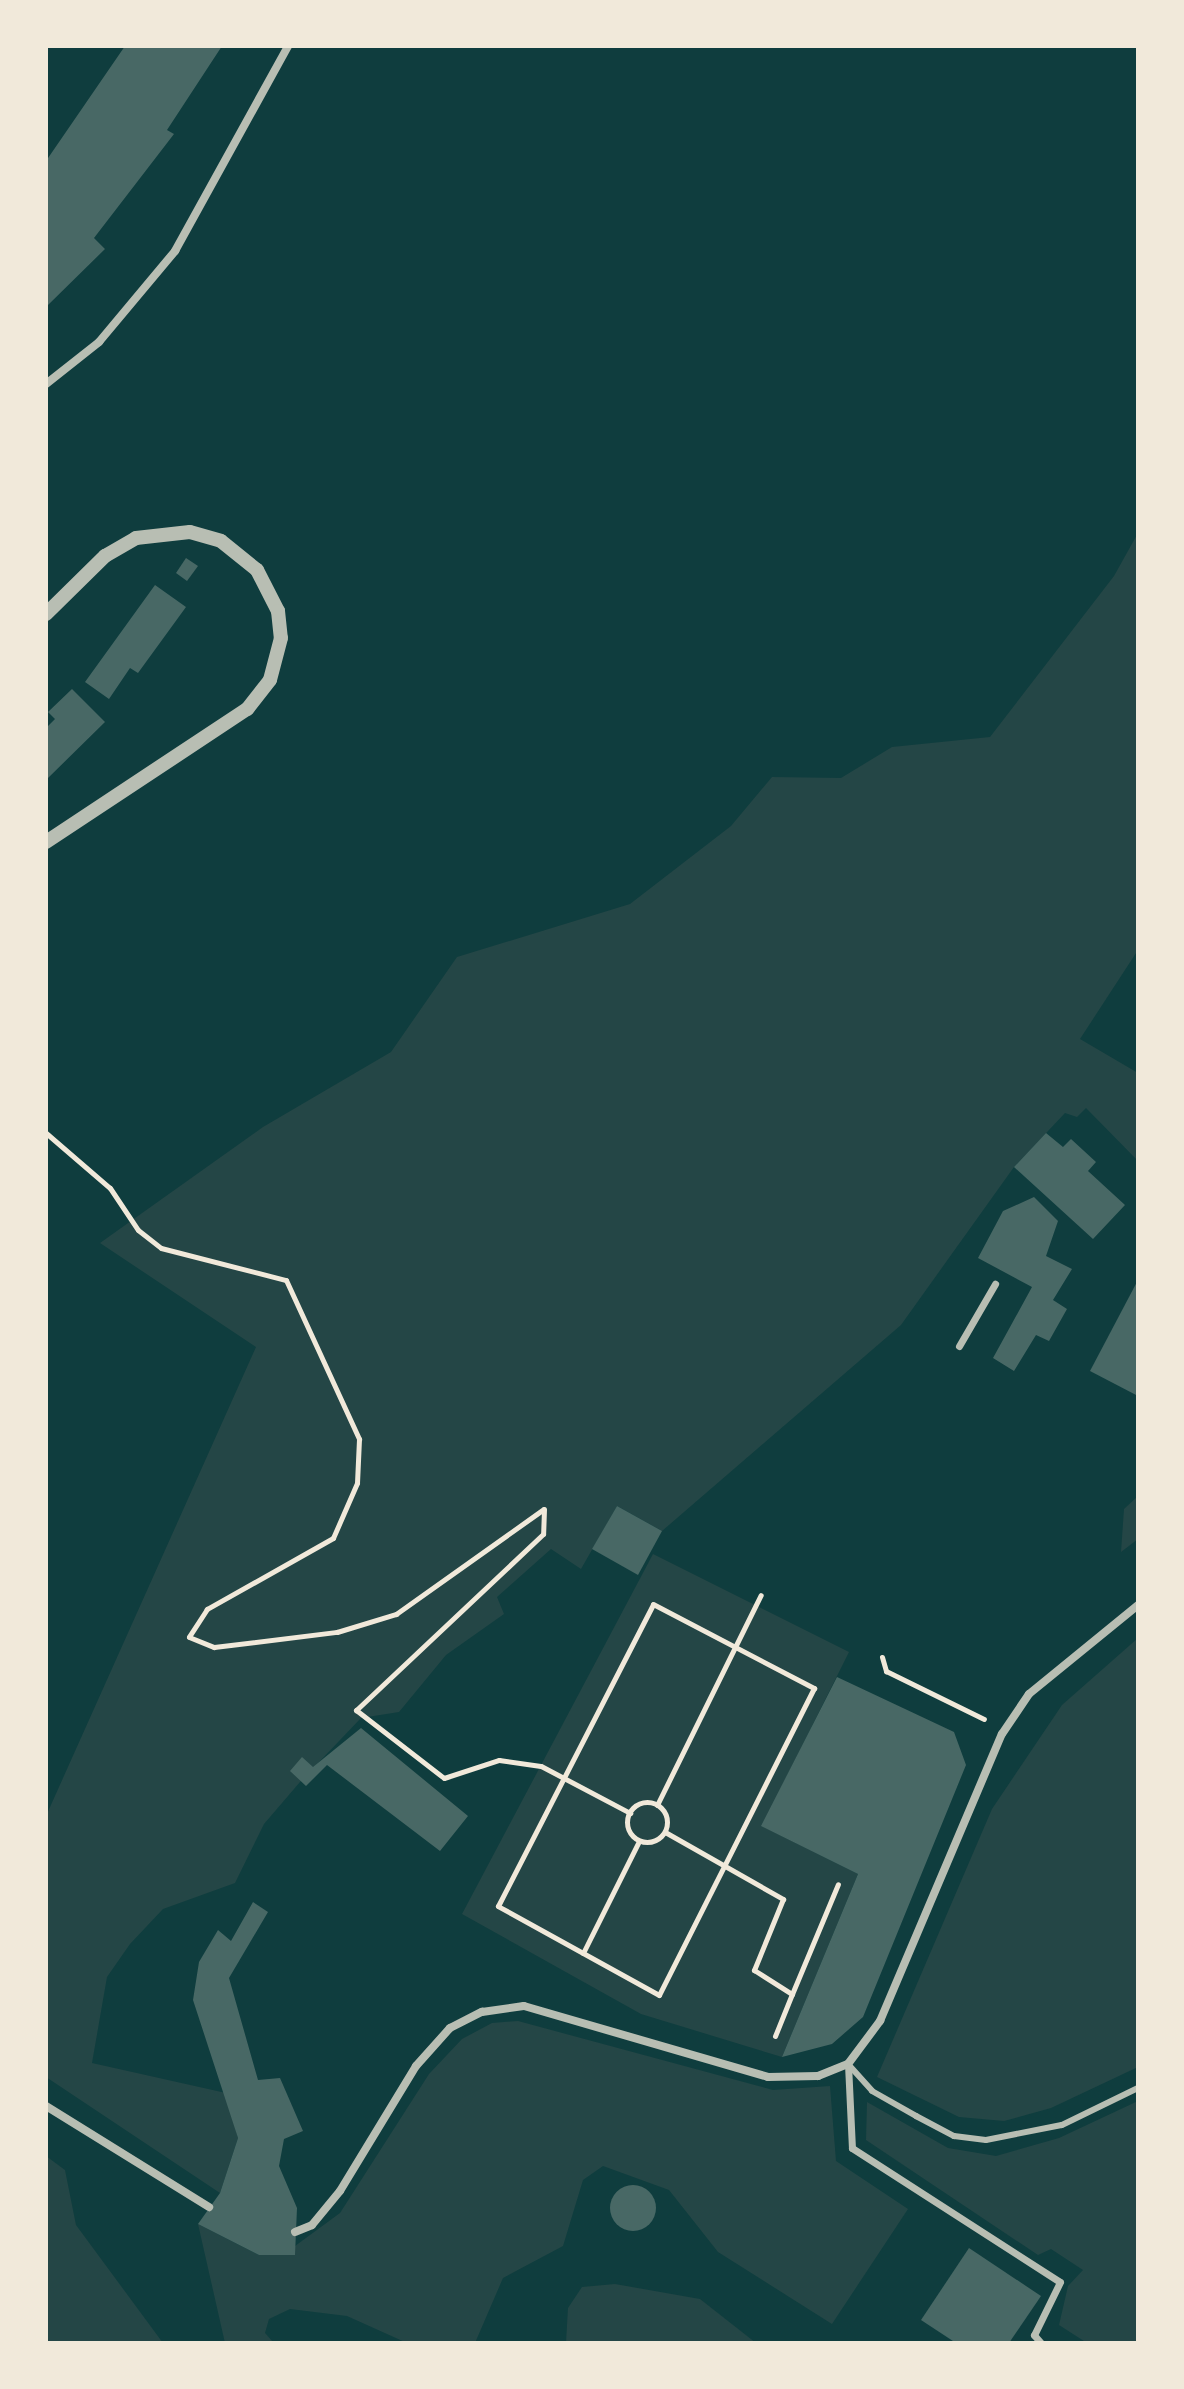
<!DOCTYPE html>
<html>
<head>
<meta charset="utf-8">
<style>
  body { margin:0 }
  #map { position:relative; width:1184px; height:2389px; overflow:hidden; background:#0f3d3e; font-family:Literata,serif }
  div>[style] { position:absolute }
  .green>* { inset:0; background:#244646 }
  .building>* { inset:0; background:#486865 }
  .round { border-radius:50% }
  .path>* { height:5px; margin:-2.5px; padding:0 2.5px; transform-origin:2.5px; border-radius:2.5px; background:#f1e9da }
  .path>.ring { margin:-2.5px; padding:0; box-sizing:content-box; background:none; border:5px solid #f1e9da; border-radius:50% }
  .service>* { height:6px; margin:-3px; padding:0 3px; transform-origin:3px; border-radius:3px; background:#b8beb3 }
  .pedestrian>* { height:7px; margin:-3.5px; padding:0 3.5px; transform-origin:3.5px; border-radius:3.5px; background:#b8beb3 }
  .minor>* { height:8px; margin:-4px; padding:0 4px; transform-origin:4px; border-radius:4px; background:#b8beb3 }
  .tertiary>* { height:14px; margin:-7px; padding:0 7px; transform-origin:7px; border-radius:7px; background:#b8beb3 }
  span { translate:-50% -50%; white-space:nowrap; text-align:center; line-height:1.15; -webkit-text-stroke:6px #f1e9da; paint-order:stroke }
  .frame { position:absolute; inset:0; border:48px solid #f1e9da; pointer-events:none }
</style>
</head>
<body>
<div id="map">
  <div class="green">
    <div style="clip-path:polygon(1138px 533px,1138px 950px,1080px 1039px,1138px 1073px,1138px 1161px,1086px 1108px,1077px 1117px,1065px 1113px,1014px 1167px,901px 1325px,662px 1531px,617px 1506px,581px 1569px,551px 1549px,497px 1597px,504px 1614px,446px 1655px,399px 1712px,361px 1718px,300px 1782px,264px 1824px,235px 1883px,163px 1909px,130px 1944px,107px 1977px,92px 2063px,226px 2093px,238px 2138px,220px 2193px,46px 2077px,46px 1816px,256px 1347px,100px 1243px,263px 1127px,391px 1052px,457px 957px,630px 904px,731px 826px,772px 777px,841px 778px,892px 747px,990px 737px,1114px 576px)"></div>
    <div style="clip-path:polygon(1138px 1496px,1138px 1539px,1121px 1552px,1124px 1509px)"></div>
    <div style="clip-path:polygon(653px 1554px,849px 1652px,762px 1826px,858px 1874px,782px 2057px,641px 2014px,462px 1914px)"></div>
    <div style="clip-path:polygon(1138px 1638px,1138px 2067px,1051px 2108px,1004px 2121px,959px 2117px,877px 2077px,992px 1809px,1062px 1705px)"></div>
    <div style="clip-path:polygon(518px 2021px,773px 2090px,830px 2086px,836px 2161px,908px 2209px,832px 2324px,718px 2252px,669px 2190px,603px 2166px,583px 2180px,563px 2246px,503px 2278px,475px 2343px,407px 2343px,347px 2316px,290px 2309px,269px 2319px,265px 2333px,274px 2343px,225px 2343px,198px 2224px,259px 2255px,295px 2255px,295px 2246px,340px 2213px,429px 2074px,462px 2039px,492px 2023px)"></div>
    <div style="clip-path:polygon(1138px 2101px,1138px 2343px,1087px 2343px,1059px 2325px,1068px 2286px,1083px 2270px,1051px 2249px,1038px 2255px,866px 2140px,867px 2102px,948px 2148px,996px 2156px,1059px 2138px)"></div>
    <div style="clip-path:polygon(46px 2156px,65px 2170px,76px 2225px,163px 2343px,46px 2343px)"></div>
    <div style="clip-path:polygon(615px 2284px,700px 2299px,756px 2343px,566px 2343px,568px 2308px,582px 2287px)"></div>
  </div>
  <div class="building">
    <div style="clip-path:polygon(125px 46px,222px 46px,167px 130px,174px 134px,94px 238px,105px 249px,46px 307px,46px 161px)"></div>
    <div style="clip-path:polygon(186px 558px,198px 566px,187px 581px,176px 573px)"></div>
    <div style="clip-path:polygon(155px 585px,186px 607px,138px 673px,130px 668px,109px 699px,85px 682px)"></div>
    <div style="clip-path:polygon(72px 689px,105px 722px,46px 780px,46px 728px,55px 719px,48px 712px)"></div>
    <div style="clip-path:polygon(1046px 1133px,1063px 1147px,1071px 1139px,1096px 1162px,1088px 1171px,1125px 1205px,1093px 1239px,1014px 1167px)"></div>
    <div style="clip-path:polygon(1034px 1197px,1058px 1221px,1046px 1256px,1072px 1269px,1053px 1300px,1067px 1309px,1049px 1341px,1036px 1335px,1014px 1371px,993px 1358px,1032px 1287px,978px 1258px,1003px 1211px)"></div>
    <div style="clip-path:polygon(1138px 1280px,1138px 1396px,1090px 1371px)"></div>
    <div style="clip-path:polygon(617px 1506px,662px 1531px,638px 1575px,592px 1549px)"></div>
    <div style="clip-path:polygon(837px 1677px,954px 1732px,966px 1765px,863px 2017px,832px 2044px,782px 2057px,858px 1874px,761px 1826px)"></div>
    <div style="clip-path:polygon(361px 1728px,468px 1816px,440px 1851px,327px 1765px,306px 1786px,290px 1771px,302px 1757px,313px 1767px)"></div>
    <div style="clip-path:polygon(253px 1902px,268px 1912px,229px 1978px,258px 2080px,280px 2078px,303px 2131px,284px 2139px,279px 2166px,297px 2208px,295px 2255px,259px 2255px,198px 2224px,220px 2193px,238px 2138px,193px 2000px,199px 1962px,218px 1930px,231px 1941px)"></div>
    <div class="round" style="left:610px;top:2185px;width:46px;height:46px"></div>
    <div style="clip-path:polygon(969px 2248px,1041px 2296px,1009px 2343px,956px 2343px,921px 2320px)"></div>
  </div>
  <div class="path">
    <div style="left:46px;top:1133px;width:84px;rotate:40.7deg"></div>
    <div style="left:110px;top:1188px;width:50px;rotate:56.3deg"></div>
    <div style="left:138px;top:1230px;width:29px;rotate:38deg"></div>
    <div style="left:161px;top:1248px;width:129px;rotate:14.4deg"></div>
    <div style="left:286px;top:1280px;width:175px;rotate:65.3deg"></div>
    <div style="left:359px;top:1439px;width:44px;rotate:92.6deg"></div>
    <div style="left:357px;top:1483px;width:60px;rotate:113.6deg"></div>
    <div style="left:333px;top:1538px;width:145px;rotate:150.6deg"></div>
    <div style="left:207px;top:1609px;width:33px;rotate:123deg"></div>
    <div style="left:189px;top:1637px;width:27px;rotate:22deg"></div>
    <div style="left:214px;top:1647px;width:124px;rotate:-7deg"></div>
    <div style="left:337px;top:1632px;width:62px;rotate:-17deg"></div>
    <div style="left:396px;top:1614px;width:181px;rotate:-35.4deg"></div>
    <div style="left:544px;top:1509px;width:25px;rotate:92deg"></div>
    <div style="left:543px;top:1534px;width:257px;rotate:136.7deg"></div>
    <div style="left:356px;top:1710px;width:111px;rotate:37.7deg"></div>
    <div style="left:444px;top:1778px;width:58px;rotate:-18.1deg"></div>
    <div style="left:499px;top:1760px;width:42px;rotate:8.1deg"></div>
    <div style="left:541px;top:1766px;width:101px;rotate:27.8deg"></div>
    <div style="left:653px;top:1604px;width:182px;rotate:27.6deg"></div>
    <div style="left:814px;top:1688px;width:344px;rotate:116.8deg"></div>
    <div style="left:659px;top:1995px;width:184px;rotate:-151.1deg"></div>
    <div style="left:498px;top:1906px;width:339px;rotate:-62.8deg"></div>
    <div style="left:882px;top:1657px;width:15px;rotate:74deg"></div>
    <div style="left:886px;top:1671px;width:109px;rotate:26.1deg"></div>
    <div class="ring" style="left:627px;top:1802px;width:35px;height:35px"></div>
    <div style="left:657px;top:1805px;width:234px;rotate:-63.7deg"></div>
    <div style="left:665px;top:1832px;width:136px;rotate:29.6deg"></div>
    <div style="left:783px;top:1899px;width:77px;rotate:112.2deg"></div>
    <div style="left:754px;top:1970px;width:45px;rotate:32.3deg"></div>
    <div style="left:792px;top:1994px;width:119px;rotate:-67.3deg"></div>
    <div style="left:583px;top:1953px;width:125px;rotate:-63.4deg"></div>
    <div style="left:775px;top:2036px;width:45px;rotate:-68deg"></div>
  </div>
  <div class="service">
    <div style="left:848px;top:2064px;width:36px;rotate:48deg"></div>
    <div style="left:872px;top:2091px;width:51px;rotate:29.6deg"></div>
    <div style="left:916px;top:2116px;width:43px;rotate:27.8deg"></div>
    <div style="left:954px;top:2136px;width:32px;rotate:7deg"></div>
    <div style="left:986px;top:2140px;width:77px;rotate:-11.2deg"></div>
    <div style="left:1062px;top:2125px;width:85px;rotate:-26deg"></div>
  </div>
  <div class="pedestrian">
    <div style="left:959px;top:1346px;width:72px;rotate:-59.9deg"></div>
    <div style="left:848px;top:2064px;width:84px;rotate:87.3deg"></div>
    <div style="left:852px;top:2148px;width:247px;rotate:32.8deg"></div>
    <div style="left:1060px;top:2282px;width:59px;rotate:116.1deg"></div>
    <div style="left:1034px;top:2335px;width:11px;rotate:49deg"></div>
  </div>
  <div class="minor">
    <div style="left:46px;top:384px;width:68px;rotate:-38.4deg"></div>
    <div style="left:99px;top:342px;width:119px;rotate:-50.1deg"></div>
    <div style="left:175px;top:251px;width:234px;rotate:-61.1deg"></div>
    <div style="left:46px;top:2106px;width:192px;rotate:31.8deg"></div>
    <div style="left:295px;top:2232px;width:18px;rotate:-22deg"></div>
    <div style="left:312px;top:2225px;width:44px;rotate:-50.5deg"></div>
    <div style="left:340px;top:2191px;width:146px;rotate:-58.7deg"></div>
    <div style="left:416px;top:2066px;width:51px;rotate:-48.2deg"></div>
    <div style="left:450px;top:2028px;width:36px;rotate:-27deg"></div>
    <div style="left:482px;top:2012px;width:42px;rotate:-8.1deg"></div>
    <div style="left:524px;top:2006px;width:254px;rotate:16.2deg"></div>
    <div style="left:768px;top:2077px;width:50px;rotate:-1.1deg"></div>
    <div style="left:818px;top:2076px;width:32px;rotate:-22deg"></div>
    <div style="left:848px;top:2064px;width:54px;rotate:-53.3deg"></div>
    <div style="left:880px;top:2021px;width:312px;rotate:-67deg"></div>
    <div style="left:1002px;top:1734px;width:48px;rotate:-56deg"></div>
    <div style="left:1029px;top:1694px;width:141px;rotate:-39.2deg"></div>
  </div>
  <div class="tertiary">
    <div style="left:46px;top:614px;width:83px;rotate:-44.5deg"></div>
    <div style="left:105px;top:556px;width:36px;rotate:-30deg"></div>
    <div style="left:136px;top:538px;width:54px;rotate:-6.3deg"></div>
    <div style="left:190px;top:532px;width:32px;rotate:16deg"></div>
    <div style="left:221px;top:541px;width:46px;rotate:38.9deg"></div>
    <div style="left:257px;top:570px;width:46px;rotate:62.9deg"></div>
    <div style="left:278px;top:611px;width:27px;rotate:84deg"></div>
    <div style="left:281px;top:638px;width:43px;rotate:104.7deg"></div>
    <div style="left:270px;top:680px;width:37px;rotate:128deg"></div>
    <div style="left:247px;top:709px;width:241px;rotate:146.5deg"></div>
  </div>
  <div class="frame"></div>
</div>
</body>
</html>
